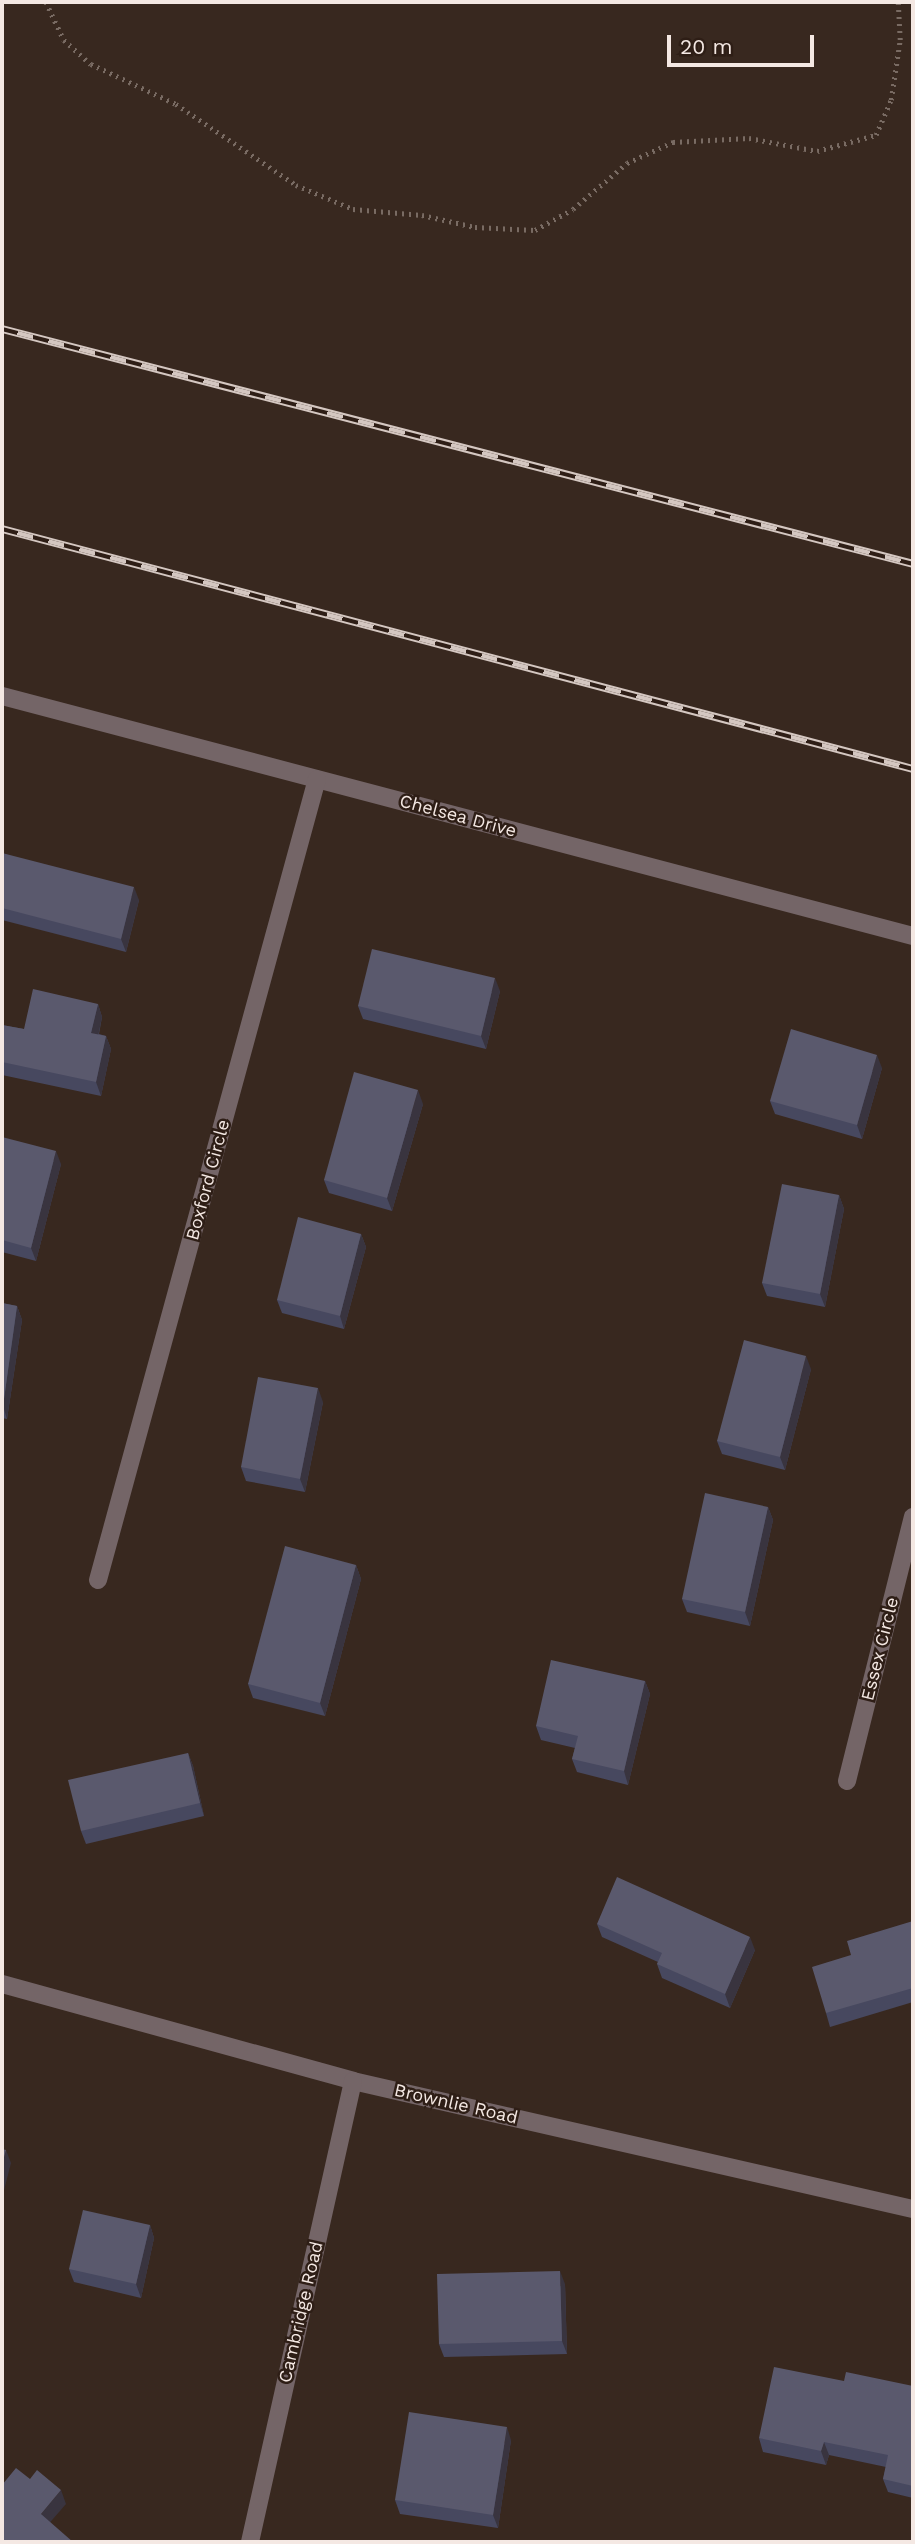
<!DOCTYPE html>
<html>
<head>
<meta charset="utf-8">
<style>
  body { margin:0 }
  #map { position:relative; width:915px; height:2544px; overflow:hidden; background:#38281f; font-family:"Work Sans",sans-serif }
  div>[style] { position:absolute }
  .path>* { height:4.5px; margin-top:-2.25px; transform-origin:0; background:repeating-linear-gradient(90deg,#796b63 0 2px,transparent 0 7px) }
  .minor>* { height:18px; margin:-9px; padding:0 9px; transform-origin:9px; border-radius:9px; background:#746567 }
  .rail>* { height:8px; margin-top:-4px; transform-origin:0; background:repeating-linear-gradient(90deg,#2e1e16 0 16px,#d4c7c1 0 32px); box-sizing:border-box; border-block:2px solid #d4c7c1 }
  .wall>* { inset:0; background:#47485f }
  .shaded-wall>* { inset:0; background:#39343f }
  .building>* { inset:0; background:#5a596d }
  span { translate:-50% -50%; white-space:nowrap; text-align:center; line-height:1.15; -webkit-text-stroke:5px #2e1e16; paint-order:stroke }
  .street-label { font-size:18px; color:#f4e8e3 }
  .frame { position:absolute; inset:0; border:4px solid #f4e8e3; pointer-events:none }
  .scale { position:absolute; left:667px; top:35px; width:147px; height:32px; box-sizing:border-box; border:4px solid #f4e8e3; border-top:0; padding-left:9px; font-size:21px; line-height:24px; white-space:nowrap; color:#f4e8e3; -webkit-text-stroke:5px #2e1e16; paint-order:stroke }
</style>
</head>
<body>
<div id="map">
  <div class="path">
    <div style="left:46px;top:2px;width:42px;rotate:64.7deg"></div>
    <div style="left:64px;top:40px;width:36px;rotate:42deg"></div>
    <div style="left:91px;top:64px;width:94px;rotate:25.2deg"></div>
    <div style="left:176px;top:104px;width:145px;rotate:34deg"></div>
    <div style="left:296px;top:185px;width:62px;rotate:22.8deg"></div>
    <div style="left:353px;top:209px;width:69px;rotate:5deg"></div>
    <div style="left:422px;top:215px;width:54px;rotate:12.8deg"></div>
    <div style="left:475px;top:227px;width:60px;rotate:2.9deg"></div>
    <div style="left:535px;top:230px;width:43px;rotate:-28.9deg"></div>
    <div style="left:573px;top:209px;width:71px;rotate:-40.4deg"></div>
    <div style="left:627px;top:163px;width:51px;rotate:-24.5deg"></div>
    <div style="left:673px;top:142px;width:76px;rotate:-3deg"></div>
    <div style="left:749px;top:138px;width:69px;rotate:10.8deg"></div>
    <div style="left:817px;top:151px;width:61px;rotate:-15.2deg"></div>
    <div style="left:876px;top:135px;width:38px;rotate:-67deg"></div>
    <div style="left:891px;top:100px;width:61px;rotate:-81.5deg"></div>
    <div style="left:900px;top:40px;width:38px;rotate:-93deg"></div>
  </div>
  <div class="minor">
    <div style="left:2px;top:696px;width:942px;rotate:14.76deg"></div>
    <div style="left:98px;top:1580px;width:830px;rotate:-74.71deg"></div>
    <div style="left:847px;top:1781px;width:272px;rotate:-76deg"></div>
    <div style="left:2px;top:1984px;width:364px;rotate:15.4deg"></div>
    <div style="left:353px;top:2081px;width:574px;rotate:12.88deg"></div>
    <div style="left:250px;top:2542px;width:472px;rotate:-77.4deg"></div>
  </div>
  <div class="rail">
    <div style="left:2px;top:329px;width:941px;rotate:14.46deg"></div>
    <div style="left:2px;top:529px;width:942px;rotate:14.76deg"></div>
  </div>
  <div class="wall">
    <div style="clip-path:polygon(2px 853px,139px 900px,126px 952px,2px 920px)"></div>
    <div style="clip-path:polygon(500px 991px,486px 1049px,363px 1019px,358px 1006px)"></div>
    <div style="clip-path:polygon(98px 1004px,102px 1017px,99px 1034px,106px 1036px,111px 1049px,101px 1096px,2px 1075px,2px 1025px,24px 1029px)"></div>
    <div style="clip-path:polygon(882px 1068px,862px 1139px,775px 1114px,770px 1101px)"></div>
    <div style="clip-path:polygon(423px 1104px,392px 1211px,329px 1193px,324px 1180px)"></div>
    <div style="clip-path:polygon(2px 1137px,61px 1164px,36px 1261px,2px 1252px)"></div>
    <div style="clip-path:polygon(839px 1195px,844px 1209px,825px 1307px,767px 1296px,762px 1283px)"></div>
    <div style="clip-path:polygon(361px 1234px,366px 1247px,344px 1329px,282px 1313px,277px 1300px)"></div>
    <div style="clip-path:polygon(2px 1303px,17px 1306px,22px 1320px,7px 1419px,2px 1418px)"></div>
    <div style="clip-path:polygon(811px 1369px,785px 1470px,722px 1454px,717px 1441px)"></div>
    <div style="clip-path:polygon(323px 1402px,305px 1492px,246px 1481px,241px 1467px)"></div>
    <div style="clip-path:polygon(768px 1507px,773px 1520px,750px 1626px,687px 1612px,682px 1599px)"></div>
    <div style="clip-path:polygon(356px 1565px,361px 1579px,325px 1716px,253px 1698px,248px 1684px)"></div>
    <div style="clip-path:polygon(645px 1681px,650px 1694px,628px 1785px,577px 1772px,572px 1759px,575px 1748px,541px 1740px,536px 1726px)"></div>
    <div style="clip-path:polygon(188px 1753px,193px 1766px,204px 1816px,86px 1844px,81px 1831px)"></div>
    <div style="clip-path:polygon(913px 1921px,913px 2002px,830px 2027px,826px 2013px)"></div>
    <div style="clip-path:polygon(597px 1924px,755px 1950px,730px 2008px,662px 1978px,657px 1964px,658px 1962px,602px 1937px)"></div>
    <div style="clip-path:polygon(150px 2225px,154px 2238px,141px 2298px,74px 2282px,69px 2269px)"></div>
    <div style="clip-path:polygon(565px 2284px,567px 2354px,444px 2357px,439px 2344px)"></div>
    <div style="clip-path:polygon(913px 2386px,913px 2498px,888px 2492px,883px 2479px,886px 2467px,829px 2455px,826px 2465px,763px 2452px,759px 2438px)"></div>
    <div style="clip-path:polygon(511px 2440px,498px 2528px,400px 2514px,395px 2500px)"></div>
  </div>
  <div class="shaded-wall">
    <div style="clip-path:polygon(134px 887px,139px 900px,126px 952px,121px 939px)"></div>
    <div style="clip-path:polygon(495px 978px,500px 991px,486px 1049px,481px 1036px)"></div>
    <div style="clip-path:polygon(98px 1004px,102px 1017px,96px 1046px,91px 1033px)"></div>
    <div style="clip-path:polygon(106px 1036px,111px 1049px,101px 1096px,96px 1082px)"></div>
    <div style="clip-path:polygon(877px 1055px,882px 1068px,862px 1139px,857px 1125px)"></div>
    <div style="clip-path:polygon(418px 1090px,423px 1104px,392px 1211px,387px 1198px)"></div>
    <div style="clip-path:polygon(56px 1151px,61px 1164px,36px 1261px,31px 1248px)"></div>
    <div style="clip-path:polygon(839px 1195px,844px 1209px,825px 1307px,820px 1294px)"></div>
    <div style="clip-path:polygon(361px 1234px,366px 1247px,344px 1329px,340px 1316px)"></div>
    <div style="clip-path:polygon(17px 1306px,22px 1320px,7px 1419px,3px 1406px)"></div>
    <div style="clip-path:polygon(806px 1356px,811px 1369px,785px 1470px,780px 1457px)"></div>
    <div style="clip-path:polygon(318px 1388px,323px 1402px,305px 1492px,300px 1479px)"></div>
    <div style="clip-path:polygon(768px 1507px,773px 1520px,750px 1626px,745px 1612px)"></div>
    <div style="clip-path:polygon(356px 1565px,361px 1579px,325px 1716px,320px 1703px)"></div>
    <div style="clip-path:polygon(645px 1681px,650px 1694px,628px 1785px,624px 1771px)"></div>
    <div style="clip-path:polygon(188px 1753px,193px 1766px,204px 1816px,200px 1803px)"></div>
    <div style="clip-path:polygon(750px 1937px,755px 1950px,730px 2008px,725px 1994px)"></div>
    <div style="clip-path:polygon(6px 2150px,11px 2163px,2px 2198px,2px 2165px)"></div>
    <div style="clip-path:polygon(150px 2225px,154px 2238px,141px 2298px,136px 2284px)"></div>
    <div style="clip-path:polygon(560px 2271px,565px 2284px,567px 2354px,562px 2341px)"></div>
    <div style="clip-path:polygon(507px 2427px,511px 2440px,498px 2528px,493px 2515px)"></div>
    <div style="clip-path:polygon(824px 2442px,829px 2455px,826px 2465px,821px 2451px)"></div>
    <div style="clip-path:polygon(61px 2490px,66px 2504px,46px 2527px,41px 2514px)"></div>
  </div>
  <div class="building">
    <div style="clip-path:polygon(2px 853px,134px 887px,121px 939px,2px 908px)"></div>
    <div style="clip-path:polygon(372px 949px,495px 978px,481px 1036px,358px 1006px)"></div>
    <div style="clip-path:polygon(33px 989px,98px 1004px,91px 1033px,106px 1036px,96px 1082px,2px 1062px,2px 1025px,24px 1029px)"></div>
    <div style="clip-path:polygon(791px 1029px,877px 1055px,857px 1125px,770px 1101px)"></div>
    <div style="clip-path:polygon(354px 1072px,418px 1090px,387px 1198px,324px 1180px)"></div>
    <div style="clip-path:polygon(2px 1137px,56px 1151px,31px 1248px,2px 1240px)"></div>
    <div style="clip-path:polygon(782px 1184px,839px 1195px,820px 1294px,762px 1283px)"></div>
    <div style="clip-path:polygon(298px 1217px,361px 1234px,340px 1316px,277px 1300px)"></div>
    <div style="clip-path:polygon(2px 1303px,17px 1306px,3px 1406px,2px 1405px)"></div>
    <div style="clip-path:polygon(744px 1340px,806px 1356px,780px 1457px,717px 1441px)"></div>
    <div style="clip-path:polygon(258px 1377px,318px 1388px,300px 1479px,241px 1467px)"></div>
    <div style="clip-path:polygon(705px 1493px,768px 1507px,745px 1612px,682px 1599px)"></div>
    <div style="clip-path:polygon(285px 1546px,356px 1565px,320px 1703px,248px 1684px)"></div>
    <div style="clip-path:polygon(551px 1660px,645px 1681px,624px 1771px,572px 1759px,578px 1736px,536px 1726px)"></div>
    <div style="clip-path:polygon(188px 1753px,200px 1803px,81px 1831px,68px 1780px)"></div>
    <div style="clip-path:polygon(617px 1877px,750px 1937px,725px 1994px,657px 1964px,662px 1953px,597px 1924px)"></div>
    <div style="clip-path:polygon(913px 1921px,913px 1988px,826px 2013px,812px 1967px,851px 1955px,847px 1941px)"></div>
    <div style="clip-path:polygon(2px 2149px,6px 2150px,2px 2165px)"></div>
    <div style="clip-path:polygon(83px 2210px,150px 2225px,136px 2284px,69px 2269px)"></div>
    <div style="clip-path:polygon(560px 2271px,562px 2341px,439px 2344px,437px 2274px)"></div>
    <div style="clip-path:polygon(774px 2367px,844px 2381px,846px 2372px,913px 2386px,913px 2486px,883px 2479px,888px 2455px,824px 2442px,821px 2451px,759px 2438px)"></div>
    <div style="clip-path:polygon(409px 2412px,507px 2427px,493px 2515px,395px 2500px)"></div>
    <div style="clip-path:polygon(16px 2468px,30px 2479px,37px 2470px,61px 2490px,41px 2514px,73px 2542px,2px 2542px,2px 2485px)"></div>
  </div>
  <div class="street-label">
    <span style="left:458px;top:816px;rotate:15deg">Chelsea Drive</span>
    <span style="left:208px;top:1180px;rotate:-75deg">Boxford Circle</span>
    <span style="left:880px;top:1649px;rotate:-76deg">Essex Circle</span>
    <span style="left:456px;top:2104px;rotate:13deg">Brownlie Road</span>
    <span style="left:301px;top:2312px;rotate:-77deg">Cambridge Road</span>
  </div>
  <div class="frame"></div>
  <div class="scale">20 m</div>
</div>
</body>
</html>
